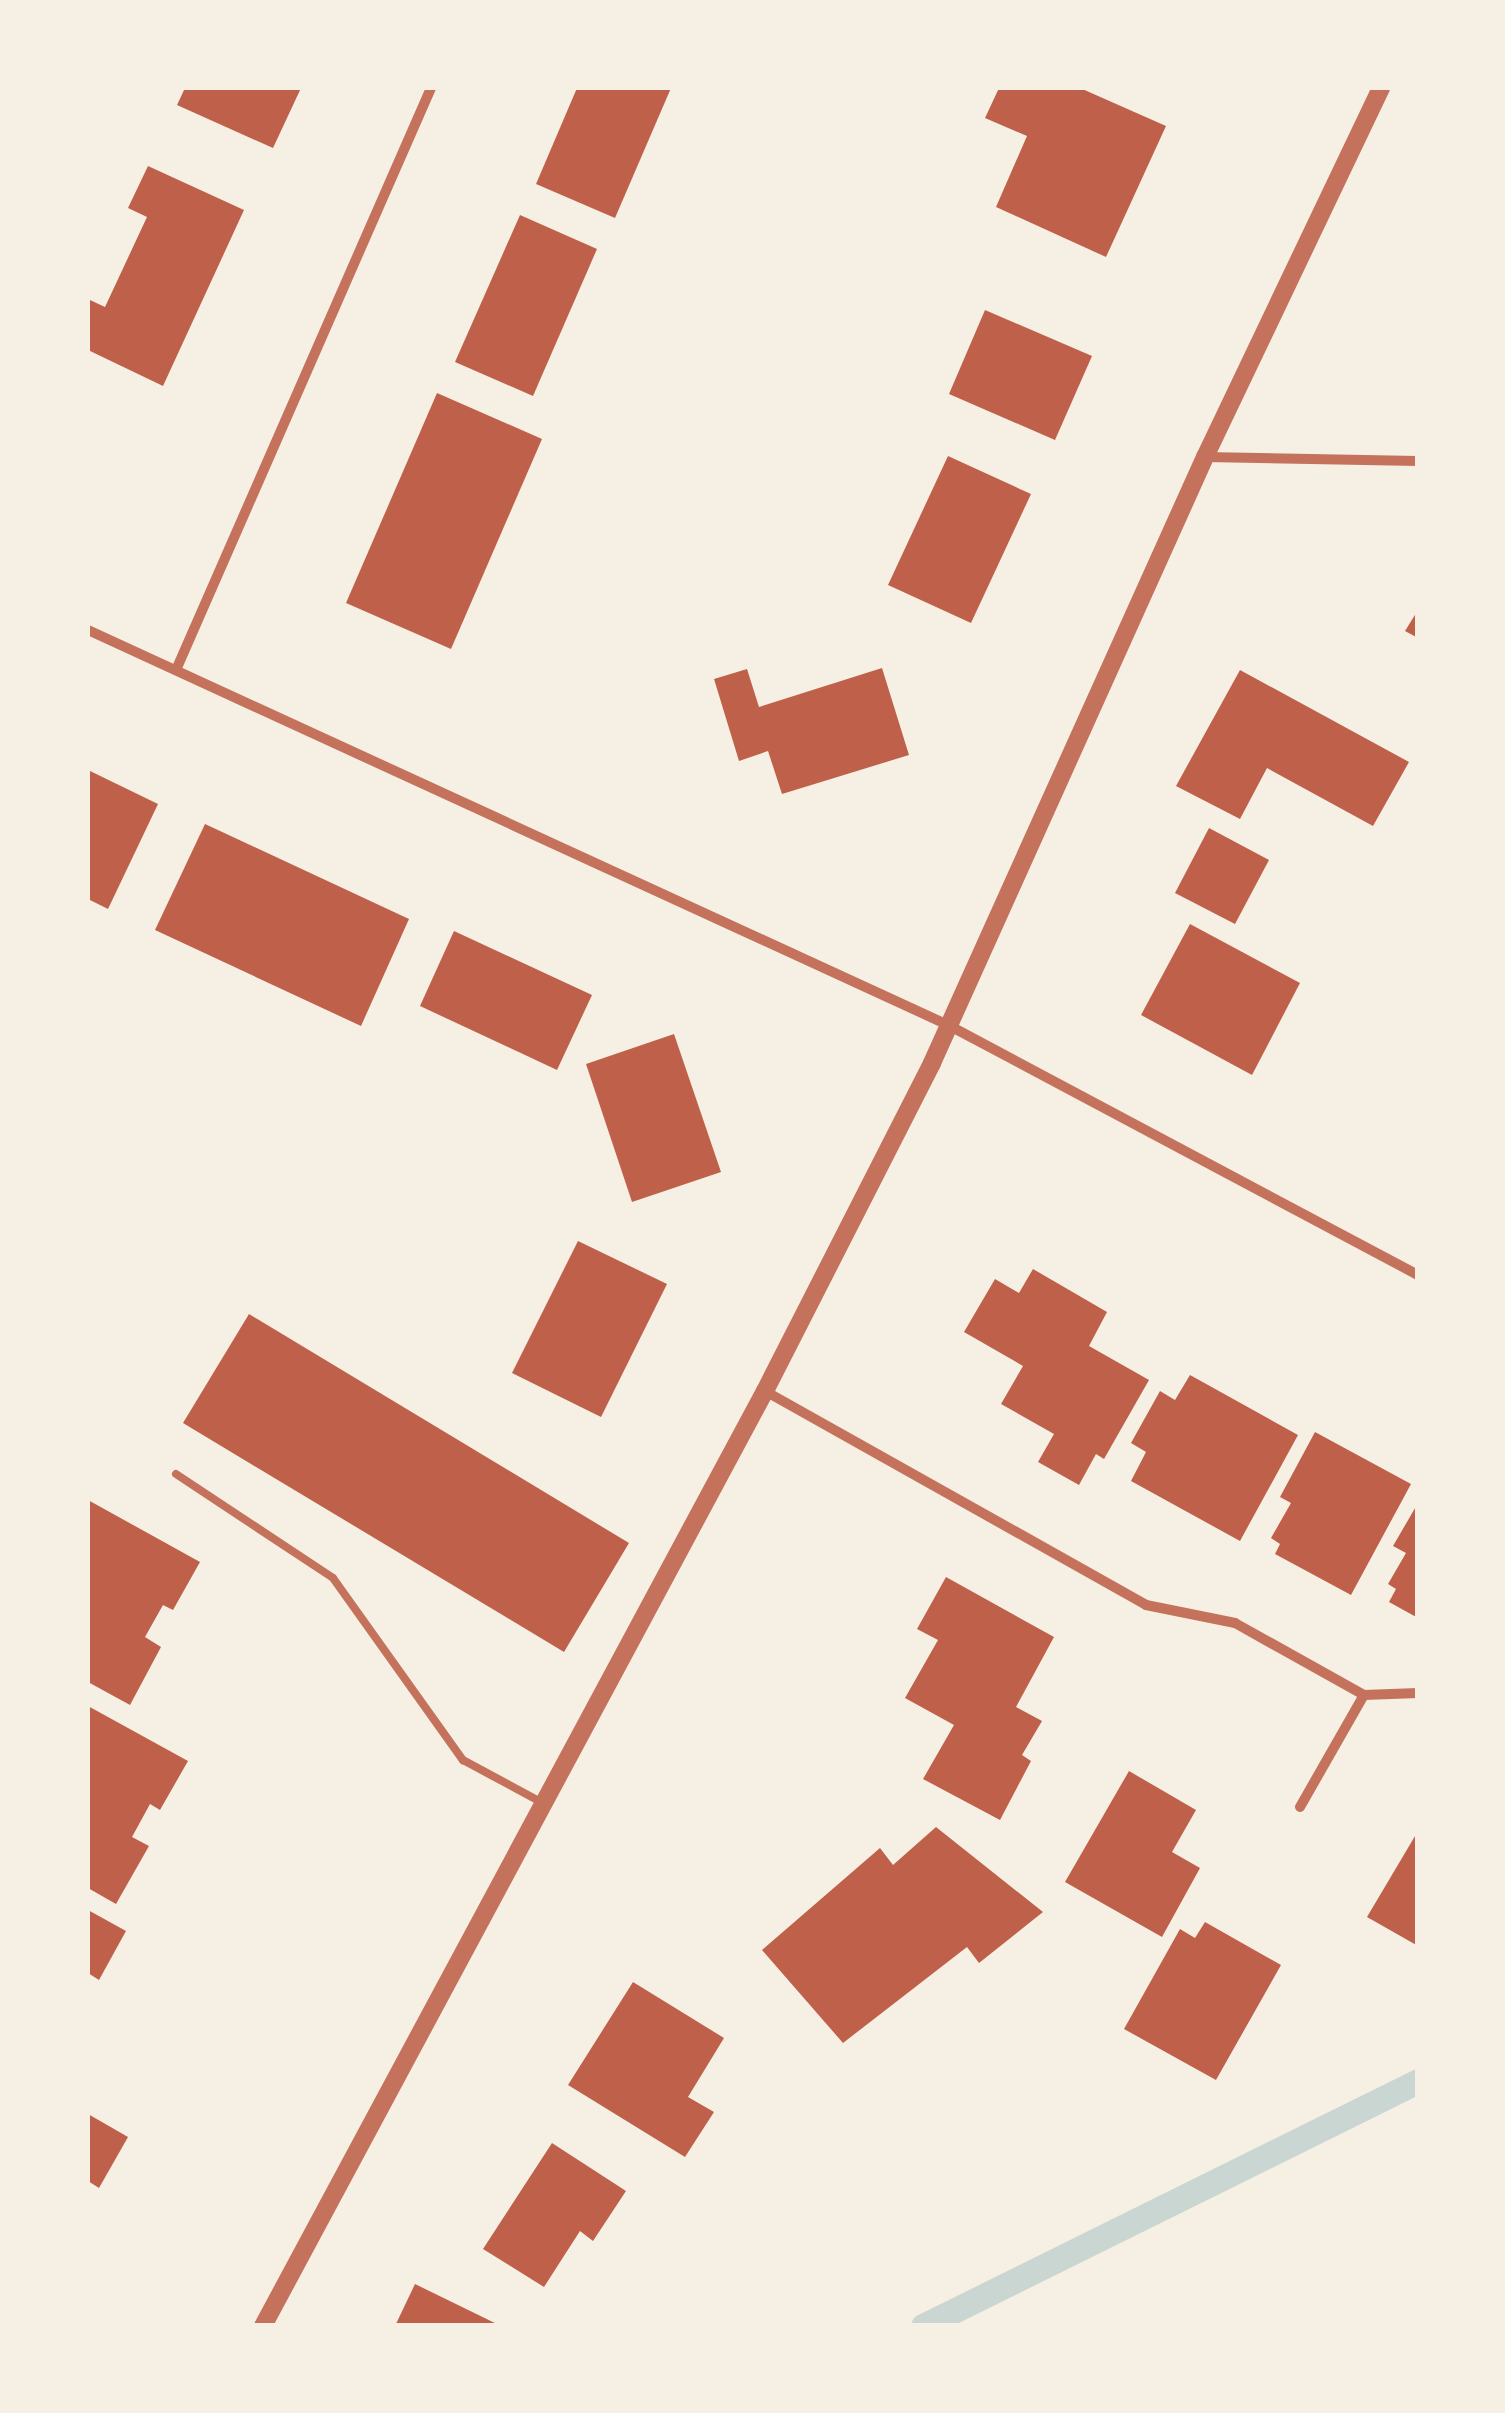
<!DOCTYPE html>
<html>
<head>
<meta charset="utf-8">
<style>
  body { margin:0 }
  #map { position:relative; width:1505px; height:2413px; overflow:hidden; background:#f6efe4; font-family:"DM Sans",sans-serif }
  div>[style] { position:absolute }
  .stream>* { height:25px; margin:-12.5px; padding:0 12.5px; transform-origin:12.5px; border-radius:12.5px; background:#c9d6d2 }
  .building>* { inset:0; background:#bf614a }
  .service>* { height:8px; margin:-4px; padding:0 4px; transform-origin:4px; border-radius:4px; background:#c5725c }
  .minor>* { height:10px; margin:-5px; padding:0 5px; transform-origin:5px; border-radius:5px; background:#c5725c }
  .tertiary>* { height:18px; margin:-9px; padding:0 9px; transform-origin:9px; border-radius:9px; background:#c5725c }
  span { translate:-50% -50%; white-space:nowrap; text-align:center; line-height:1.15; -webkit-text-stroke:8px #f6efe4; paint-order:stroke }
  .frame { position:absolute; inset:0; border:90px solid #f6efe4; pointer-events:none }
</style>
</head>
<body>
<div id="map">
  <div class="stream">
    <div style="left:923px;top:2326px;width:552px;rotate:-26.33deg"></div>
  </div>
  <div class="building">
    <div style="clip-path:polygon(185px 88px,301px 88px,273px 148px,177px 105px)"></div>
    <div style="clip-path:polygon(577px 88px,671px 88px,615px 218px,536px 184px)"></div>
    <div style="clip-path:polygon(999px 88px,1080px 88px,1166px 126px,1106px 257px,996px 207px,1027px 136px,985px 118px)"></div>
    <div style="clip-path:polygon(148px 166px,244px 210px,163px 386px,88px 350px,88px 307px,90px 300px,105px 307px,147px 217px,128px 208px)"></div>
    <div style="clip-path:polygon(520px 215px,597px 249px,533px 396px,455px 362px)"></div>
    <div style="clip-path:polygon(985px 310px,1092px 356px,1055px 440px,949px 394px)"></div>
    <div style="clip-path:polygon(437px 393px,542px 439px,451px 649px,346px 603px)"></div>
    <div style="clip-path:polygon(948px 456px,1031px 494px,971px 623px,888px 585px)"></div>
    <div style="clip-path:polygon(1418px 610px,1418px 638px,1405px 631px)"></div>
    <div style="clip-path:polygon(882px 668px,909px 755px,782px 794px,768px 751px,739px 761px,714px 679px,747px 669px,759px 707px)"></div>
    <div style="clip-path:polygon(1240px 670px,1409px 762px,1373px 826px,1267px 768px,1240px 819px,1176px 786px)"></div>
    <div style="clip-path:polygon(88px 770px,158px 804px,108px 909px,88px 899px)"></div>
    <div style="clip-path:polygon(205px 824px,409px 919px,361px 1026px,155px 930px)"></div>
    <div style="clip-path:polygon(1209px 828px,1269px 860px,1235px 924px,1175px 893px)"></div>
    <div style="clip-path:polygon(1190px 924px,1300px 983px,1252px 1075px,1141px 1015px)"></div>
    <div style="clip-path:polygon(454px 931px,592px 995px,557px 1070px,420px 1006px)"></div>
    <div style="clip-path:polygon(674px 1034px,721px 1172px,632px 1202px,586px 1064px)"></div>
    <div style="clip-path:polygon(578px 1241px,667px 1284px,601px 1417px,512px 1373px)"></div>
    <div style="clip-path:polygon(1033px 1269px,1107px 1312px,1089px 1346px,1149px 1380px,1104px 1459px,1096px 1454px,1079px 1485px,1038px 1462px,1054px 1434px,1001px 1404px,1023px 1366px,964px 1332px,995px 1279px,1019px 1293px)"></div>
    <div style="clip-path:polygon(249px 1314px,629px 1543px,564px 1652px,183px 1423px)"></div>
    <div style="clip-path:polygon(1190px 1375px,1298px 1435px,1240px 1541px,1131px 1481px,1146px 1452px,1131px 1443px,1160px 1391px,1175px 1400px)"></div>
    <div style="clip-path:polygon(1315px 1432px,1411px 1484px,1351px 1595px,1275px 1554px,1280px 1544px,1271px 1538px,1291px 1503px,1280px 1497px)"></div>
    <div style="clip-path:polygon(88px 1500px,200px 1562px,173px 1610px,163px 1605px,145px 1637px,161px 1647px,130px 1705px,88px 1682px)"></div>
    <div style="clip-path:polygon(1418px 1503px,1418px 1618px,1389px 1602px,1396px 1589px,1388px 1584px,1406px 1553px,1393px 1546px)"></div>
    <div style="clip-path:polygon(946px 1577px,1054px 1637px,1016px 1707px,1042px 1721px,1022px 1755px,1031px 1761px,1000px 1820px,923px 1779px,954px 1725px,905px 1698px,938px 1640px,917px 1629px)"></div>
    <div style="clip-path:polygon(88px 1706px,188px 1761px,160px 1810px,150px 1804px,132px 1837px,149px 1846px,116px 1904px,88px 1888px)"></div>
    <div style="clip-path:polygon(1129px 1771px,1196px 1810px,1172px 1852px,1200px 1868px,1162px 1937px,1065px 1882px)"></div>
    <div style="clip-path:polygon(936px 1827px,1043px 1912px,979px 1963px,967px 1947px,843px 2043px,762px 1950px,880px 1848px,893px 1865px)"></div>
    <div style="clip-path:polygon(1418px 1831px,1418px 1946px,1367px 1917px)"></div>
    <div style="clip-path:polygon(88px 1910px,126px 1931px,99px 1980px,88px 1973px)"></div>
    <div style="clip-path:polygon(1205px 1922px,1281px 1965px,1216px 2080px,1124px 2029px,1180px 1929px,1195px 1938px)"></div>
    <div style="clip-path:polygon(633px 1982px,724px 2038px,688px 2097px,714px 2112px,685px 2157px,568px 2085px)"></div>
    <div style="clip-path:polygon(88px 2114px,128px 2137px,99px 2188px,88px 2181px)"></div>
    <div style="clip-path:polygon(552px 2143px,626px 2191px,593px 2241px,580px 2231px,544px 2287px,483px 2249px)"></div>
    <div style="clip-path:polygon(415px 2284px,501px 2326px,395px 2326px)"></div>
  </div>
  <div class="service">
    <div style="left:176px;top:1474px;width:188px;rotate:33.5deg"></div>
    <div style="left:333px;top:1578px;width:224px;rotate:54.5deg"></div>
    <div style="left:463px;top:1760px;width:89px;rotate:28.3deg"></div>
  </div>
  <div class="minor">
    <div style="left:1205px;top:457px;width:213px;rotate:1.1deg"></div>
    <div style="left:88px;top:630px;width:949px;rotate:24.67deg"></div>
    <div style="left:950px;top:1026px;width:530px;rotate:28.02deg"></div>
    <div style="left:176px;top:670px;width:635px;rotate:-66.34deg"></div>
    <div style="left:765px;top:1391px;width:437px;rotate:29.3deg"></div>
    <div style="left:1146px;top:1605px;width:91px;rotate:11.4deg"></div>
    <div style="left:1235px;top:1623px;width:148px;rotate:29.2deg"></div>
    <div style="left:1300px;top:1807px;width:129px;rotate:-60.3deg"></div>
    <div style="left:1364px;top:1695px;width:54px;rotate:-2.1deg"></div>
  </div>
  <div class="tertiary">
    <div style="left:263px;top:2326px;width:1061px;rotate:-61.77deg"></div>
    <div style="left:765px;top:1391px;width:368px;rotate:-63deg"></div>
    <div style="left:932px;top:1063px;width:665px;rotate:-65.75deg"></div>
    <div style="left:1205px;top:457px;width:409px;rotate:-64.5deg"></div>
  </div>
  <div class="frame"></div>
</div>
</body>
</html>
